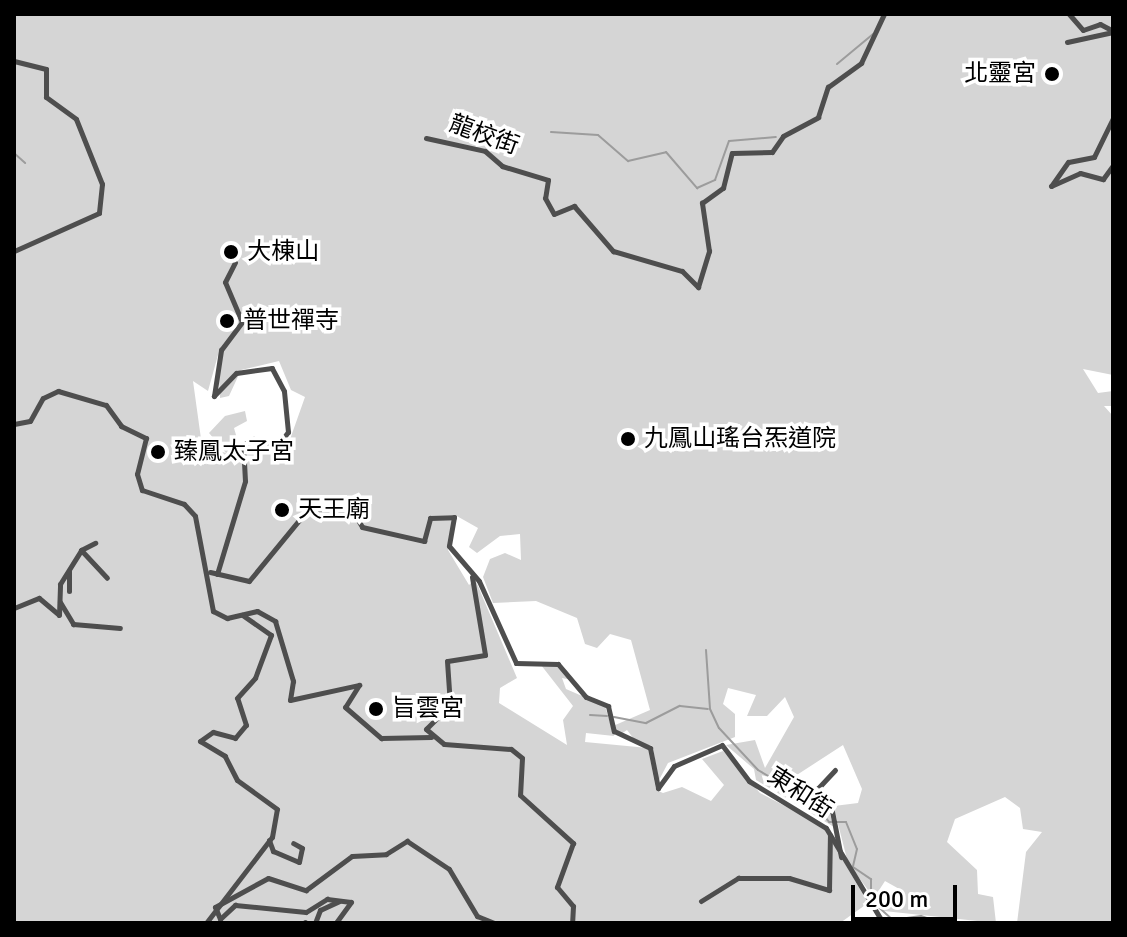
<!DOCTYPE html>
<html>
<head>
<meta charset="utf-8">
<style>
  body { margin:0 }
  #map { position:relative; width:1127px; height:937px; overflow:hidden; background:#fff; font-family:Signika,"Noto Sans TC",sans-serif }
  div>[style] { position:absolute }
  .green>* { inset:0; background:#d5d5d5 }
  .stream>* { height:2px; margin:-1px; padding:0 1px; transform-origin:1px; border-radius:1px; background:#9c9c9c }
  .minor>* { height:5px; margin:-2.5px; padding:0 2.5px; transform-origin:2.5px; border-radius:2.5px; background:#4e4e4e }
  .dots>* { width:22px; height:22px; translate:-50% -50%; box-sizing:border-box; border:4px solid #fff; border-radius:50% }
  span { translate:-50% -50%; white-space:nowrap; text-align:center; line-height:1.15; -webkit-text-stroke:7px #fff; paint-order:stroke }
  .poi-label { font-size:24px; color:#000 }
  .right { translate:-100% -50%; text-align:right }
  .left { translate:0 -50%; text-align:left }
  .street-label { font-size:24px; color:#000 }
  .frame { position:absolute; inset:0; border:16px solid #000; pointer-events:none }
  .scale { position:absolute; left:851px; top:885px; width:106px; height:36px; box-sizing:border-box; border:4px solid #000; border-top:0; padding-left:10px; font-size:24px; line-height:28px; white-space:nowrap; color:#000; -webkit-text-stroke:6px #fff; paint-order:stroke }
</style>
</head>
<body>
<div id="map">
  <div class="green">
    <div style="clip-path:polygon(evenodd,14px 14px,1113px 14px,1113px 375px,1083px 369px,1098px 393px,1113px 391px,1113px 406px,1104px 406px,1113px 416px,1113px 923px,1017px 923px,1026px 852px,1042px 832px,1023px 829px,1020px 808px,1005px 797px,955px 819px,947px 842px,977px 870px,978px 894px,993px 897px,996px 923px,884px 911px,877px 903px,899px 909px,901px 890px,885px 881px,874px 898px,848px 863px,837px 820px,834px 806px,858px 803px,862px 789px,843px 745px,786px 782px,828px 808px,834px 827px,756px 780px,754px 769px,726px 745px,755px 740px,765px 768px,794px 717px,785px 697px,767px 716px,747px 716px,756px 695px,728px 688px,723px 704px,735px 714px,735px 737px,668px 763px,658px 782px,653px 746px,637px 743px,627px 730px,618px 736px,613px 726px,650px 710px,631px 640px,610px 634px,597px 648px,585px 644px,577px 618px,536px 601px,493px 603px,483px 577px,490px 559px,505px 553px,521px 560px,520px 534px,500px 536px,477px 553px,469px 547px,478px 528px,455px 515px,448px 550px,469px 585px,475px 579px,517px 678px,500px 688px,499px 703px,567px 745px,563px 720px,573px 706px,541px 665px,559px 666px,572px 680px,562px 678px,566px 689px,605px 706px,614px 736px,586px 733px,585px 742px,648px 748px,656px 790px,663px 793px,682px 787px,711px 801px,724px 785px,702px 759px,723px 751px,760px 793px,823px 826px,868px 903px,840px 923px,14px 923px,14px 14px,218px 355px,220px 398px,229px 396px,241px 370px,279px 361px,291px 390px,305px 397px,288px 445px,238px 442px,234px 428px,247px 421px,245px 411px,225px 416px,209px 433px,226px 453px,202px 446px,193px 381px,208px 391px,218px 355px)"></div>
  </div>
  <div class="stream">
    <div style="left:837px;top:64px;width:47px;rotate:-39.8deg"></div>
    <div style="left:551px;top:132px;width:47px;rotate:3.7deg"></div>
    <div style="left:598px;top:135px;width:40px;rotate:41deg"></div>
    <div style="left:628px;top:161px;width:39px;rotate:-13deg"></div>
    <div style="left:666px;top:152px;width:48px;rotate:49.3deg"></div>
    <div style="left:697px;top:188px;width:20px;rotate:-24deg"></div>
    <div style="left:715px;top:180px;width:41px;rotate:-70.3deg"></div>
    <div style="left:729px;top:141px;width:47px;rotate:-4.9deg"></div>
    <div style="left:14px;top:153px;width:15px;rotate:42deg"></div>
    <div style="left:706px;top:650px;width:59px;rotate:86.1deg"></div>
    <div style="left:710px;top:709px;width:21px;rotate:65deg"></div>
    <div style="left:719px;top:728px;width:57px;rotate:47.1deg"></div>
    <div style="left:758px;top:770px;width:61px;rotate:30.3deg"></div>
    <div style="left:811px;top:801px;width:28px;rotate:49deg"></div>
    <div style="left:829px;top:822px;width:17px"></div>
    <div style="left:846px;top:822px;width:29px;rotate:68deg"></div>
    <div style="left:857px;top:849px;width:18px;rotate:103deg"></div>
    <div style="left:853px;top:867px;width:22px;rotate:34deg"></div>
    <div style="left:871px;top:879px;width:19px;rotate:90deg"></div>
    <div style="left:590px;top:715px;width:17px;rotate:3deg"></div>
    <div style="left:614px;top:717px;width:33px;rotate:11deg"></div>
    <div style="left:646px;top:723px;width:38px;rotate:-27deg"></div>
    <div style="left:680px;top:706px;width:28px;rotate:6deg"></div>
    <div style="left:874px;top:903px;width:25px;rotate:42deg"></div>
    <div style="left:893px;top:920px;width:28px;rotate:-8deg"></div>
    <div style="left:921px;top:916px;width:21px;rotate:19deg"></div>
  </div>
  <div class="minor">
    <div style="left:1069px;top:14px;width:21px;rotate:49deg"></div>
    <div style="left:1083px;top:30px;width:18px;rotate:-19deg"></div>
    <div style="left:1100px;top:24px;width:15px;rotate:28deg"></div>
    <div style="left:1067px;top:42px;width:47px;rotate:-12.3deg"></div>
    <div style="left:14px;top:61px;width:33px;rotate:14deg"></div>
    <div style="left:46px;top:69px;width:28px;rotate:90deg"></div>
    <div style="left:46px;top:97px;width:37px;rotate:36deg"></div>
    <div style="left:76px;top:119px;width:70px;rotate:68.2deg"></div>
    <div style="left:102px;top:184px;width:29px;rotate:96deg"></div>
    <div style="left:99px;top:213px;width:93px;rotate:155.9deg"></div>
    <div style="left:1113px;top:118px;width:43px;rotate:116deg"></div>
    <div style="left:1094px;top:157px;width:26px;rotate:169deg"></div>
    <div style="left:1068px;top:162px;width:29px;rotate:125deg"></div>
    <div style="left:1051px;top:186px;width:32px;rotate:-24deg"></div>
    <div style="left:1080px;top:173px;width:24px;rotate:15deg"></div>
    <div style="left:1103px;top:179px;width:17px;rotate:-54deg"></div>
    <div style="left:426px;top:138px;width:60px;rotate:12.4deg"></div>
    <div style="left:485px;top:151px;width:23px;rotate:41deg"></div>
    <div style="left:502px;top:166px;width:48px;rotate:16.9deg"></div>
    <div style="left:548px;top:180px;width:18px;rotate:99deg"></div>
    <div style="left:545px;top:198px;width:18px;rotate:61deg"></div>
    <div style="left:554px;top:214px;width:22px;rotate:-22deg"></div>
    <div style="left:574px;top:206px;width:60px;rotate:49.1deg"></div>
    <div style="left:613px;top:251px;width:72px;rotate:16.2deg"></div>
    <div style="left:682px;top:271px;width:23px;rotate:45deg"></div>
    <div style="left:698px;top:287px;width:38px;rotate:-73deg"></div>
    <div style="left:709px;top:251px;width:49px;rotate:-98.3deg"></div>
    <div style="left:702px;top:203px;width:26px;rotate:-36deg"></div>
    <div style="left:723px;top:188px;width:36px;rotate:-76deg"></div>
    <div style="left:732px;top:153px;width:40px;rotate:-1.4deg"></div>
    <div style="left:772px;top:152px;width:19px;rotate:-55deg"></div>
    <div style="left:783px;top:136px;width:40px;rotate:-28deg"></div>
    <div style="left:818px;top:117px;width:32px;rotate:-72deg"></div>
    <div style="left:828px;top:87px;width:41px;rotate:-36deg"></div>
    <div style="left:861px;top:63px;width:54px;rotate:-64.9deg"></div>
    <div style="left:14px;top:424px;width:16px;rotate:-11deg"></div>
    <div style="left:30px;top:421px;width:26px;rotate:-61deg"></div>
    <div style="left:43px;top:398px;width:17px;rotate:-25deg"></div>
    <div style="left:58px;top:391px;width:50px;rotate:16.3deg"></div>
    <div style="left:106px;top:405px;width:26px;rotate:54deg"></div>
    <div style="left:121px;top:426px;width:28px;rotate:26deg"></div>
    <div style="left:146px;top:438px;width:37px;rotate:104deg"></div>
    <div style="left:137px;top:474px;width:17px;rotate:73deg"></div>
    <div style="left:142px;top:490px;width:44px;rotate:18.4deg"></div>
    <div style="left:184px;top:504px;width:16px;rotate:47deg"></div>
    <div style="left:195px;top:516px;width:97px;rotate:79.3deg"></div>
    <div style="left:213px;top:611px;width:16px;rotate:27deg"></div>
    <div style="left:227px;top:618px;width:31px;rotate:-13deg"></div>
    <div style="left:257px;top:611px;width:21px;rotate:29deg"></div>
    <div style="left:275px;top:621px;width:63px;rotate:73.3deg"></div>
    <div style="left:293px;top:681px;width:19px;rotate:99deg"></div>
    <div style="left:290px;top:700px;width:71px;rotate:-12.3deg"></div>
    <div style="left:359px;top:685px;width:26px;rotate:122deg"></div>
    <div style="left:345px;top:707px;width:48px;rotate:40.7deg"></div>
    <div style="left:381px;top:738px;width:50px;rotate:-1.1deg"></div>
    <div style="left:81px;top:550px;width:38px;rotate:47deg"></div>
    <div style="left:81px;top:550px;width:16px;rotate:-27deg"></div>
    <div style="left:210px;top:572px;width:40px;rotate:13deg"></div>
    <div style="left:249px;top:581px;width:94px;rotate:-50.6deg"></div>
    <div style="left:309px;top:508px;width:45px;rotate:6.3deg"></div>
    <div style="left:354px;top:513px;width:16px;rotate:60deg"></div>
    <div style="left:362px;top:527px;width:64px;rotate:12.7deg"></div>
    <div style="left:424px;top:541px;width:24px;rotate:-75deg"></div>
    <div style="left:430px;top:518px;width:24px;rotate:-2deg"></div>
    <div style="left:454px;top:517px;width:29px;rotate:100deg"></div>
    <div style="left:449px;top:546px;width:46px;rotate:49.4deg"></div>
    <div style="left:479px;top:581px;width:90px;rotate:65.7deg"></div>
    <div style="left:516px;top:663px;width:42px;rotate:1.4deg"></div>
    <div style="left:558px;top:664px;width:43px;rotate:49.7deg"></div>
    <div style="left:586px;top:697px;width:24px;rotate:22deg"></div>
    <div style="left:608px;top:706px;width:26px;rotate:77deg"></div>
    <div style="left:614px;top:731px;width:40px;rotate:25deg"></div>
    <div style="left:650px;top:748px;width:41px;rotate:78.7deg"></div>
    <div style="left:658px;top:788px;width:27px;rotate:-54deg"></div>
    <div style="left:674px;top:766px;width:52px;rotate:-23.6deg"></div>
    <div style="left:722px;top:745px;width:45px;rotate:53.1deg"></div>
    <div style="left:749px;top:781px;width:90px;rotate:31.4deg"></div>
    <div style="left:826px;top:828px;width:111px;rotate:59deg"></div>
    <div style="left:217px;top:574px;width:97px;rotate:-73.2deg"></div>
    <div style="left:245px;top:481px;width:36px;rotate:-93deg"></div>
    <div style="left:243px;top:445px;width:12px;rotate:-31deg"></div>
    <div style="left:253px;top:439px;width:25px;rotate:16deg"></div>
    <div style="left:277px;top:446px;width:18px;rotate:-52deg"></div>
    <div style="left:288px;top:432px;width:41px;rotate:-95.6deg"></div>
    <div style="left:284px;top:391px;width:26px;rotate:-118deg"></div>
    <div style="left:272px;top:368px;width:36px;rotate:172deg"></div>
    <div style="left:236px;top:373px;width:32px;rotate:134deg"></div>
    <div style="left:214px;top:396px;width:47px;rotate:-81.3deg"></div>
    <div style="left:221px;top:350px;width:35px;rotate:-53deg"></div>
    <div style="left:242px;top:322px;width:43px;rotate:-113deg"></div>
    <div style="left:225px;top:282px;width:22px;rotate:-63deg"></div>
    <div style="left:472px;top:577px;width:79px;rotate:80.5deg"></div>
    <div style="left:485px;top:655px;width:38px;rotate:171deg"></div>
    <div style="left:447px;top:661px;width:44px;rotate:86.1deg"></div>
    <div style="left:450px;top:705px;width:34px;rotate:135deg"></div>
    <div style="left:426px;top:729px;width:23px;rotate:40deg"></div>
    <div style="left:444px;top:744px;width:67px;rotate:4.3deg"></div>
    <div style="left:511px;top:749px;width:14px;rotate:39deg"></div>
    <div style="left:522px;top:758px;width:37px;rotate:93deg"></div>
    <div style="left:520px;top:795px;width:72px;rotate:42.2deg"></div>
    <div style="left:573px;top:843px;width:47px;rotate:110deg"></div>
    <div style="left:557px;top:887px;width:25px;rotate:50deg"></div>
    <div style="left:573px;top:906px;width:17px;rotate:93deg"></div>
    <div style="left:69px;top:591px;width:20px;rotate:-90deg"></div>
    <div style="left:60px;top:602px;width:26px;rotate:59deg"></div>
    <div style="left:73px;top:624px;width:47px;rotate:4.9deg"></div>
    <div style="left:14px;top:608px;width:27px;rotate:-22deg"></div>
    <div style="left:39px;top:598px;width:26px;rotate:40deg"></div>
    <div style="left:59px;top:615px;width:31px;rotate:-88deg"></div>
    <div style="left:60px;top:584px;width:40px;rotate:-58deg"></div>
    <div style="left:835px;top:770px;width:25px;rotate:133deg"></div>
    <div style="left:818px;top:788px;width:27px;rotate:59deg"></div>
    <div style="left:832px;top:811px;width:47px;rotate:78.9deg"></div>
    <div style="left:269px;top:840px;width:12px;rotate:70deg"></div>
    <div style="left:273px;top:851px;width:28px;rotate:23deg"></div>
    <div style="left:299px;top:862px;width:14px;rotate:-78deg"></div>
    <div style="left:302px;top:848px;width:10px;rotate:-151deg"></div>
    <div style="left:701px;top:901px;width:44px;rotate:-31.9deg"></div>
    <div style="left:738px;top:878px;width:51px"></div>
    <div style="left:789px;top:878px;width:42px;rotate:16.7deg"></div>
    <div style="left:829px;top:890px;width:55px;rotate:-89deg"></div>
    <div style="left:215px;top:907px;width:60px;rotate:-28.7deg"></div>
    <div style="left:268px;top:878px;width:40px;rotate:18deg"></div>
    <div style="left:306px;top:890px;width:57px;rotate:-36.5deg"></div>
    <div style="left:352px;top:856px;width:34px;rotate:-3deg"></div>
    <div style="left:386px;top:854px;width:25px;rotate:-32deg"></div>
    <div style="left:407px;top:841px;width:50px;rotate:33.7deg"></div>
    <div style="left:449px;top:869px;width:55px;rotate:59.2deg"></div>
    <div style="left:477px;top:916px;width:18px;rotate:22deg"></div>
    <div style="left:215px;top:907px;width:13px;rotate:67deg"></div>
    <div style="left:220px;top:919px;width:21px;rotate:-43deg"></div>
    <div style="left:235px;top:905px;width:71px;rotate:5.6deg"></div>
    <div style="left:306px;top:912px;width:25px;rotate:-32deg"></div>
    <div style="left:327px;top:899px;width:24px;rotate:7deg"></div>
    <div style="left:351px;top:902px;width:26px;rotate:126deg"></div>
    <div style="left:206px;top:923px;width:108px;rotate:-52.5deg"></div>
    <div style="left:272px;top:837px;width:28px;rotate:-80deg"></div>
    <div style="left:277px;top:809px;width:49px;rotate:-144.1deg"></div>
    <div style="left:237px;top:780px;width:27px;rotate:-117deg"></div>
    <div style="left:225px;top:756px;width:29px;rotate:-149deg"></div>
    <div style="left:200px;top:741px;width:16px;rotate:-35deg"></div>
    <div style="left:213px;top:732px;width:23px;rotate:15deg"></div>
    <div style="left:235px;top:738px;width:17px;rotate:-50deg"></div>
    <div style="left:246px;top:725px;width:28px;rotate:-108deg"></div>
    <div style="left:237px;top:698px;width:27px;rotate:-48deg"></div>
    <div style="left:255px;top:678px;width:46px;rotate:-69.6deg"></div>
    <div style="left:271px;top:635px;width:35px;rotate:-145deg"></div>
    <div style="left:305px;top:923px;width:1px;rotate:-90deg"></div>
    <div style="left:315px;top:923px;width:14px;rotate:-69deg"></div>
    <div style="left:320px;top:910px;width:21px;rotate:-25deg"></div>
  </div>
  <div class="dots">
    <div style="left:1052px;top:74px;background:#000"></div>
    <div style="left:231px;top:252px;background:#000"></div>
    <div style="left:227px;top:321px;background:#000"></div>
    <div style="left:628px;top:439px;background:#000"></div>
    <div style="left:158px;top:452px;background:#000"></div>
    <div style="left:282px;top:510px;background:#000"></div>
    <div style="left:376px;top:709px;background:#000"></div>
  </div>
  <div class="poi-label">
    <span class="right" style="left:1036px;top:74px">北靈宮</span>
    <span class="left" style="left:247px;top:252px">大棟山</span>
    <span class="left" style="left:243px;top:321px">普世禪寺</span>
    <span class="left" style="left:644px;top:439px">九鳳山瑤台炁道院</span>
    <span class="left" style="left:174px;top:452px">臻鳳太子宮</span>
    <span class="left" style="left:298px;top:510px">天王廟</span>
    <span class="left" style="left:392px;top:709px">旨雲宮</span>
  </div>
  <div class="street-label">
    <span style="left:484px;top:135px;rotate:20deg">龍校街</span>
    <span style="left:800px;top:793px;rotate:33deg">東和街</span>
  </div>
  <div class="frame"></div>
  <div class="scale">200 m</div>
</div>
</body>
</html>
